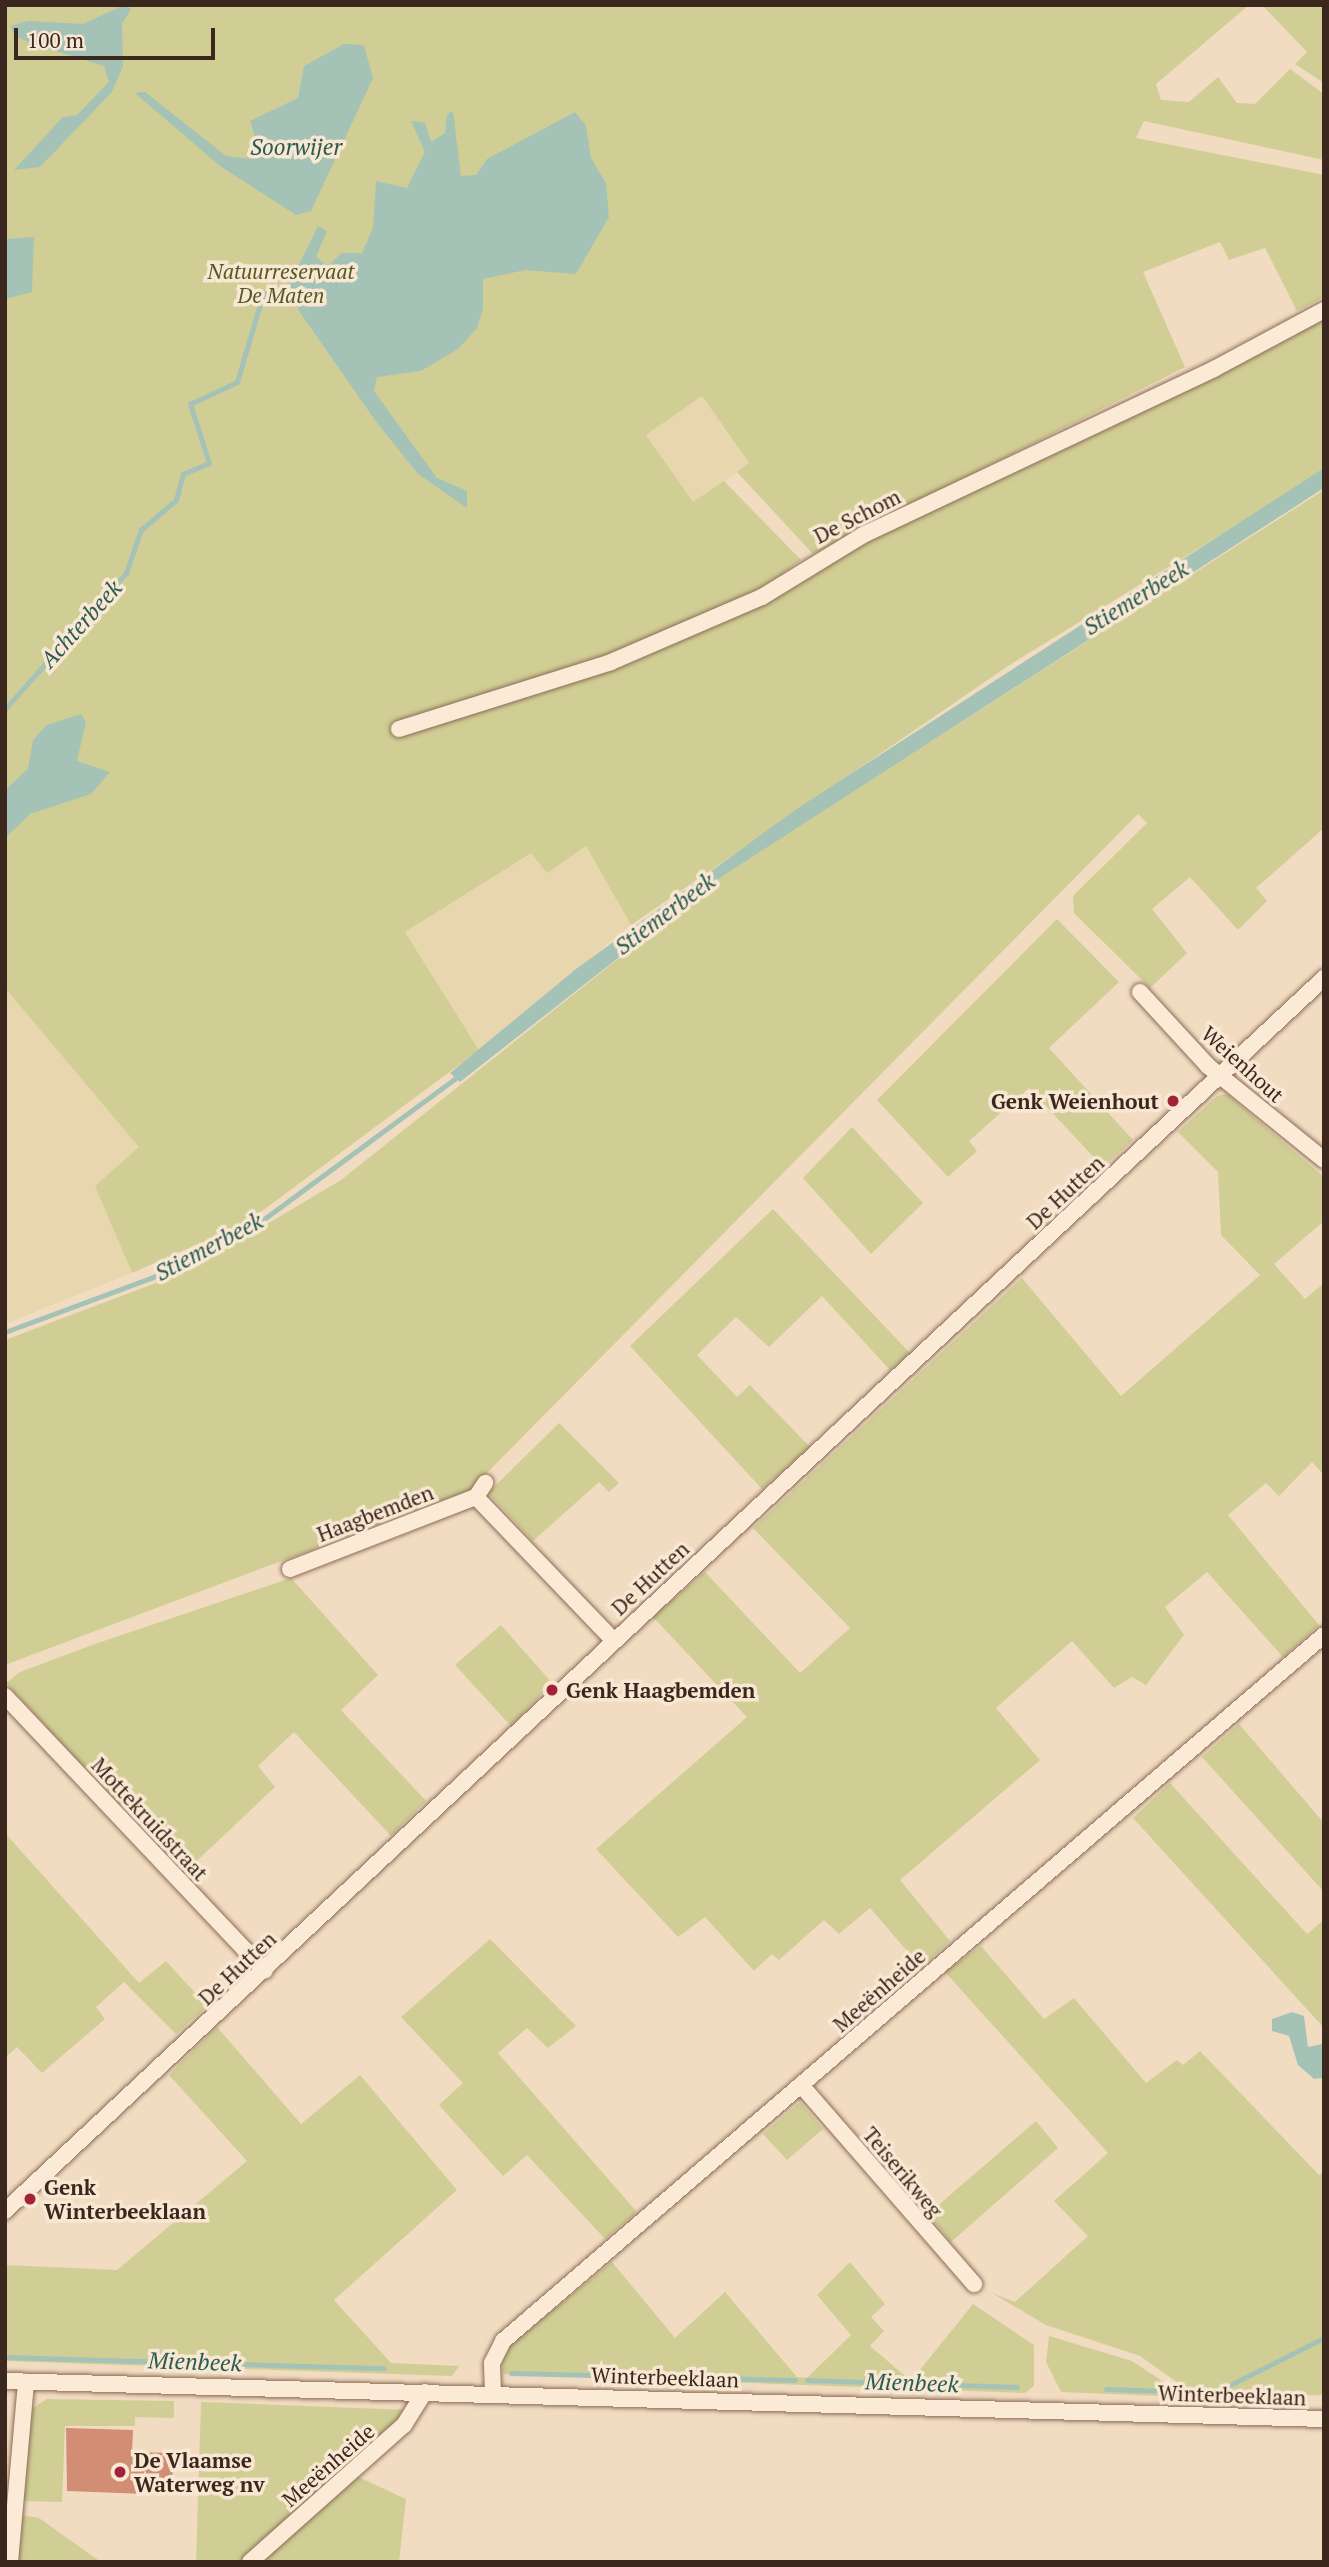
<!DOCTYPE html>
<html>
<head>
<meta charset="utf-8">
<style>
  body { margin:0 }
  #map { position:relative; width:1329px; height:2567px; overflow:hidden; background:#f1dcc2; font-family:"PT Serif",serif }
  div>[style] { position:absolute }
  .farmland>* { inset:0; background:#e7d6ae }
  .green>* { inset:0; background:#d0ce95 }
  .water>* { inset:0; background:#a4c3b6 }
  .stream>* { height:4.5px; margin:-2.25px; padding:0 2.25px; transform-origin:2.25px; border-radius:2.25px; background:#a4c3b6 }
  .building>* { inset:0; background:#d28e75 }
  .roads { filter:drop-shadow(0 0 2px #8c6c57) drop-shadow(0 0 2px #8c6c57) }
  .minor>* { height:16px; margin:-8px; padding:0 8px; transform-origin:8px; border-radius:8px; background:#fbead6 }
  .dots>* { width:19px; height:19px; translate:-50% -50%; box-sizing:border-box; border:4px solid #f8e7d2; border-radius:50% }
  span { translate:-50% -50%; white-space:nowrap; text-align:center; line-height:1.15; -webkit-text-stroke:7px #f8e7d2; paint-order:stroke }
  .park-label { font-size:21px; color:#545922; font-style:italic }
  .street-label { font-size:21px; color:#3b271d }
  .poi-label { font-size:21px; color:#3b271d; font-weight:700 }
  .right { translate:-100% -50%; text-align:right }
  .left { translate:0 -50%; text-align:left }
  .water-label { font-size:23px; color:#2b5c51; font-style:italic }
  .frame { position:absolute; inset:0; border:7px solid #3b271d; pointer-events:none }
  .scale { position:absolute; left:14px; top:28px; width:201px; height:32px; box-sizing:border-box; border:4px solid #3b271d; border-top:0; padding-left:9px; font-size:21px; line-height:24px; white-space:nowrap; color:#3b271d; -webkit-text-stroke:5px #f8e7d2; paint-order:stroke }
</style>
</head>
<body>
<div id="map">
  <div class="farmland">
    <div style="clip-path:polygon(702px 396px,749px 464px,693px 503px,646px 435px)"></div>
    <div style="clip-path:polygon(586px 846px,631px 925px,479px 1050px,405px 932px,531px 852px)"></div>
    <div style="clip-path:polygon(5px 988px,140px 1147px,95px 1186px,132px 1273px,5px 1324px)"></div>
  </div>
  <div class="green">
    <div style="clip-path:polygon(5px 5px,1249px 5px,1156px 84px,1161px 100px,1189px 102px,1218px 77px,1237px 103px,1255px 104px,1290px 69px,1324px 94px,1324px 160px,1144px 121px,1136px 138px,1324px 175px,1324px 297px,1297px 311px,1265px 248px,1229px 260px,1220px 242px,1143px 272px,1185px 367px,813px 554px,737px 472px,749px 463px,702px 396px,646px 435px,693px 502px,724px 481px,801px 560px,784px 572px,795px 585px,870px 539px,1324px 316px,1324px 471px,1011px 664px,631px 925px,586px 846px,547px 873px,531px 853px,405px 932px,479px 1050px,246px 1223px,132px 1273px,95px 1186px,139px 1147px,5px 988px)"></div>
    <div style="clip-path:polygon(1262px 5px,1324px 5px,1324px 83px,1295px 64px,1307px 52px)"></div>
    <div style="clip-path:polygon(1324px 490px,1324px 828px,1256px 888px,1267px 901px,1238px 930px,1190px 877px,1152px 909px,1187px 953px,1150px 988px,1074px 913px,1073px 896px,1147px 823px,1138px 814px,470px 1490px,5px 1665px,5px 1340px,190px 1270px,341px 1180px,727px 872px)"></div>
    <div style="clip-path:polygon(1057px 919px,1119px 982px,1049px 1048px,1133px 1140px,1103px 1167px,1029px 1088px,969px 1141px,977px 1151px,948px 1177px,877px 1100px)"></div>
    <div style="clip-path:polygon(1227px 1094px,1324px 1177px,1324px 1221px,1274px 1264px,1305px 1299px,1324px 1283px,1324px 1475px,1312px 1462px,1279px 1496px,1266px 1483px,1228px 1515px,1319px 1625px,1283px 1657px,1207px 1572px,1165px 1607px,1184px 1635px,1146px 1685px,1132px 1677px,1114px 1688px,1072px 1641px,996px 1708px,1040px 1760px,900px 1880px,950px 1941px,921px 1967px,870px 1908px,839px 1934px,824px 1920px,779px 1960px,772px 1954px,754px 1971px,705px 1917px,678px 1937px,596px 1849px,747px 1717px,653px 1617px,705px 1572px,800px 1673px,850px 1628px,753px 1528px,1022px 1278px,1121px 1396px,1260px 1275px,1221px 1235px,1218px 1172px,1178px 1132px,1217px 1096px)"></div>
    <div style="clip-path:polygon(852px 1127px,923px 1203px,871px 1254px,803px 1178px)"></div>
    <div style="clip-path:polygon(773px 1209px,910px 1353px,890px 1370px,822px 1296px,769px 1347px,736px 1317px,697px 1355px,737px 1397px,750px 1385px,810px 1447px,762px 1489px,630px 1346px)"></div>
    <div style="clip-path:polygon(559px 1423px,619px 1483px,609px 1492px,599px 1482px,533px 1541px,488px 1493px)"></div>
    <div style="clip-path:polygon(291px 1578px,378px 1675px,341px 1710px,426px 1801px,391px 1836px,294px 1732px,258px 1766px,275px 1787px,183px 1874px,6px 1683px,20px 1672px,95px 1644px)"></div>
    <div style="clip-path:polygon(501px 1625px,552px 1683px,511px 1726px,455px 1665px)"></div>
    <div style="clip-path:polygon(1239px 1724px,1324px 1823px,1324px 1892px,1202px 1757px)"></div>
    <div style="clip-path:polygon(1170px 1783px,1307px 1934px,1324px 1920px,1324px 2028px,1133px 1818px)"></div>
    <div style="clip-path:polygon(5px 1833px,139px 1983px,166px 1961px,207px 2006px,176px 2034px,124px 1982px,96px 2007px,105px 2019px,42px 2073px,17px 2047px,5px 2058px)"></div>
    <div style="clip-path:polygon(490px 1939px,576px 2026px,548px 2048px,527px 2028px,498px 2053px,637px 2212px,605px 2239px,527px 2155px,503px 2176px,439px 2105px,463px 2083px,401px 2017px)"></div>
    <div style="clip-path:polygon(981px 1946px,1044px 2019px,1074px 1998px,1146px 2083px,1177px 2060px,1183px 2065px,1200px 2051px,1319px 2175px,1324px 2171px,1324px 2395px,1198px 2397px,1140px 2356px,1046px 2325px,992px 2293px,1015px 2302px,1088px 2236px,1054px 2201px,1108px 2153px,945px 1972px)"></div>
    <div style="clip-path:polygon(217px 2027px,301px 2124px,360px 2075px,457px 2190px,334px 2300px,391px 2363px,459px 2366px,452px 2376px,5px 2361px,5px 2265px,117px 2270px,247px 2161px,169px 2075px)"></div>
    <div style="clip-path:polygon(800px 2102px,823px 2129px,787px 2160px,763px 2134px)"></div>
    <div style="clip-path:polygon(1036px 2121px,1058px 2148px,951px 2242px,928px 2214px)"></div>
    <div style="clip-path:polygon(612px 2262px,675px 2338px,725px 2292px,797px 2377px,807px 2378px,851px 2335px,817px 2295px,850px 2262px,885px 2304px,871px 2317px,884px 2331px,870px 2346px,911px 2381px,973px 2304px,1034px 2345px,1034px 2386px,1025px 2393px,503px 2374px,503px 2351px)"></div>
    <div style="clip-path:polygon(1049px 2336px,1132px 2361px,1186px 2397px,1061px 2392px,1046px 2362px)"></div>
    <div style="clip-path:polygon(47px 2399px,174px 2401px,174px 2418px,135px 2417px,135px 2426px,65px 2426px,62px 2502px,22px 2501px,31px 2409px)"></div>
    <div style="clip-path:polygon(201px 2402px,410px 2410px,240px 2562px,196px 2562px)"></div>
    <div style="clip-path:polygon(354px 2475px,406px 2499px,399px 2562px,256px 2562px)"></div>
    <div style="clip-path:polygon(21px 2515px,39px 2518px,101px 2562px,17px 2562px)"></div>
  </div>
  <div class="water">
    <div style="clip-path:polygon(124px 5px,131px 9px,122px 24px,123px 66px,112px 92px,40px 167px,14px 170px,63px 117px,77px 115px,109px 82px,104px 66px,30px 43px,14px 35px,11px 26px,28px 21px,83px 24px)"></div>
    <div style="clip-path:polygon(344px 44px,364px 45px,373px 78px,311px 211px,296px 215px,220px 166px,135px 93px,145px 92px,226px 156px,252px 159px,256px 140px,250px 121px,298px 98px,304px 66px)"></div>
    <div style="clip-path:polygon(453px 111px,461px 176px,476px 175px,487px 159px,575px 112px,586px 126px,591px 158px,606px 183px,609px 217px,576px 274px,525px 270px,483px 279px,483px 309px,477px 328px,458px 349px,421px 371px,377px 377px,374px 391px,437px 478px,467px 491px,467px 508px,418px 474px,377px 423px,299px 311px,289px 284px,318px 226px,327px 231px,316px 257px,328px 266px,341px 253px,362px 253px,373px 228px,376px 181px,407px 188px,425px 152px,411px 121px,425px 123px,431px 142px,445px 133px,447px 114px)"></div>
    <div style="clip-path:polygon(34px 237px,32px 292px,5px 299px,5px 239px)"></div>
    <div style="clip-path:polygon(1324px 468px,1324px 488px,724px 875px,460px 1082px,450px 1073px,576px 969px,798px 808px)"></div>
    <div style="clip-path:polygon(81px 714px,86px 722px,77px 761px,110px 772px,91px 794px,30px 814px,5px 838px,5px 790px,28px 769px,33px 740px,47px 725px)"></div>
    <div style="clip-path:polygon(1292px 2012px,1304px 2016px,1308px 2047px,1322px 2044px,1323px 2078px,1314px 2079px,1298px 2065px,1289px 2036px,1272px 2031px,1272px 2019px)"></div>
  </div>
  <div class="stream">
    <div style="left:5px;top:709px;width:182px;rotate:-48.3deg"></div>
    <div style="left:126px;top:573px;width:46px;rotate:-70.8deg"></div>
    <div style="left:141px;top:530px;width:46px;rotate:-40.6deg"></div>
    <div style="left:176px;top:500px;width:27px;rotate:-75deg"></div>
    <div style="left:183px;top:474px;width:28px;rotate:-23deg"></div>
    <div style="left:209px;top:463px;width:62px;rotate:-107.9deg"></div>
    <div style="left:190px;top:404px;width:52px;rotate:-25.1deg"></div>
    <div style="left:237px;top:382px;width:92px;rotate:-73.5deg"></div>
    <div style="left:263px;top:294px;width:29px"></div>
    <div style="left:5px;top:1332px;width:156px;rotate:-20.3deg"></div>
    <div style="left:151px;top:1278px;width:109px;rotate:-26.1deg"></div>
    <div style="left:249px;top:1230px;width:260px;rotate:-36.3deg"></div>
    <div style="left:5px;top:2357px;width:379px;rotate:1.7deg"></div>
    <div style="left:511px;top:2373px;width:284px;rotate:1.4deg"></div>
    <div style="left:807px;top:2380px;width:210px;rotate:1.9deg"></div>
    <div style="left:1106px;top:2389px;width:62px;rotate:1.8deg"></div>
    <div style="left:1199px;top:2392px;width:17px"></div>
    <div style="left:1216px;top:2392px;width:121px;rotate:-26.6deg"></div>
  </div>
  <div class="building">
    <div style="clip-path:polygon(66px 2428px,133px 2430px,132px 2452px,173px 2453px,172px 2495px,67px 2491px)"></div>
  </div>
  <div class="roads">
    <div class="minor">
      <div style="left:399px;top:729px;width:222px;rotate:-17.5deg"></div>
      <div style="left:611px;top:662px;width:164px;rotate:-23.3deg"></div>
      <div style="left:762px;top:597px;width:119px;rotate:-31.5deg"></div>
      <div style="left:863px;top:535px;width:388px;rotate:-25.3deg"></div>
      <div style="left:1214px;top:369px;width:125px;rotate:-28.2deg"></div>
      <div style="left:1140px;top:992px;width:100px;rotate:47.4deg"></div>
      <div style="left:1208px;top:1066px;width:149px;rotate:39deg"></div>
      <div style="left:476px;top:1497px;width:199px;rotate:46.2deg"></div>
      <div style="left:290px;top:1569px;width:199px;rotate:-21.2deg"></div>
      <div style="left:476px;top:1497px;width:17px;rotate:-57deg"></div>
      <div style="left:5px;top:1696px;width:378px;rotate:46.6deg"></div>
      <div style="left:801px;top:2085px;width:264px;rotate:49deg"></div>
      <div style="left:5px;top:2211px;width:1806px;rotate:-43.07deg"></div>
      <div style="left:5px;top:2381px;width:1320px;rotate:1.65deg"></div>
      <div style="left:493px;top:2393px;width:30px;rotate:-92deg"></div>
      <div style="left:492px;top:2363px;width:25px;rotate:-63deg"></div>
      <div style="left:503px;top:2341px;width:1083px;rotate:-40.69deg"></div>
      <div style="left:10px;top:2562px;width:181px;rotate:-84.9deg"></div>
      <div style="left:250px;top:2562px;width:206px;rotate:-41.7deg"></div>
      <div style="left:404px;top:2425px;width:39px;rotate:-58deg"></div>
    </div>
  </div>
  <div class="dots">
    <div style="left:1173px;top:1101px;background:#a02337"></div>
    <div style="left:552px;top:1690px;background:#a02337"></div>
    <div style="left:30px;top:2199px;background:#a02337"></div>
    <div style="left:120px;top:2472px;background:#a02337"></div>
  </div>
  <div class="park-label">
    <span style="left:281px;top:283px">Natuurreservaat<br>De Maten</span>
  </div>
  <div class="street-label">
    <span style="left:857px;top:516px;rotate:-27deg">De Schom</span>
    <span style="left:1243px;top:1064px;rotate:42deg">Weienhout</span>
    <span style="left:1065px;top:1192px;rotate:-43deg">De Hutten</span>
    <span style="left:375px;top:1513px;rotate:-21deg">Haagbemden</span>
    <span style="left:650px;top:1578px;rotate:-43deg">De Hutten</span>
    <span style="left:150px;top:1819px;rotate:47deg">Mottekruidstraat</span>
    <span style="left:237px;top:1968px;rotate:-43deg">De Hutten</span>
    <span style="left:879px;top:1990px;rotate:-41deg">Meeënheide</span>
    <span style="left:903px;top:2172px;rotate:50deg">Teiserikweg</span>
    <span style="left:665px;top:2377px;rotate:2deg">Winterbeeklaan</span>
    <span style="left:1232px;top:2395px;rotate:2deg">Winterbeeklaan</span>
    <span style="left:328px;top:2465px;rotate:-41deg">Meeënheide</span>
  </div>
  <div class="poi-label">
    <span class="right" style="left:1159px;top:1101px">Genk Weienhout</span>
    <span class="left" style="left:566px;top:1690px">Genk Haagbemden</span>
    <span class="left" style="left:44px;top:2199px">Genk<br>Winterbeeklaan</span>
    <span class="left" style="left:134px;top:2472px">De Vlaamse<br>Waterweg nv</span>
  </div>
  <div class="water-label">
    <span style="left:296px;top:147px">Soorwijer</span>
    <span style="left:1136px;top:598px;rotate:-32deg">Stiemerbeek</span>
    <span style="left:81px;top:624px;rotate:-48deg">Achterbeek</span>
    <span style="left:665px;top:914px;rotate:-37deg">Stiemerbeek</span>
    <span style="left:209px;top:1247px;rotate:-28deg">Stiemerbeek</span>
    <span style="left:195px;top:2362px;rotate:2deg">Mienbeek</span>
    <span style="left:912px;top:2383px;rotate:2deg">Mienbeek</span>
  </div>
  <div class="frame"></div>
  <div class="scale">100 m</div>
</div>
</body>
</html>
